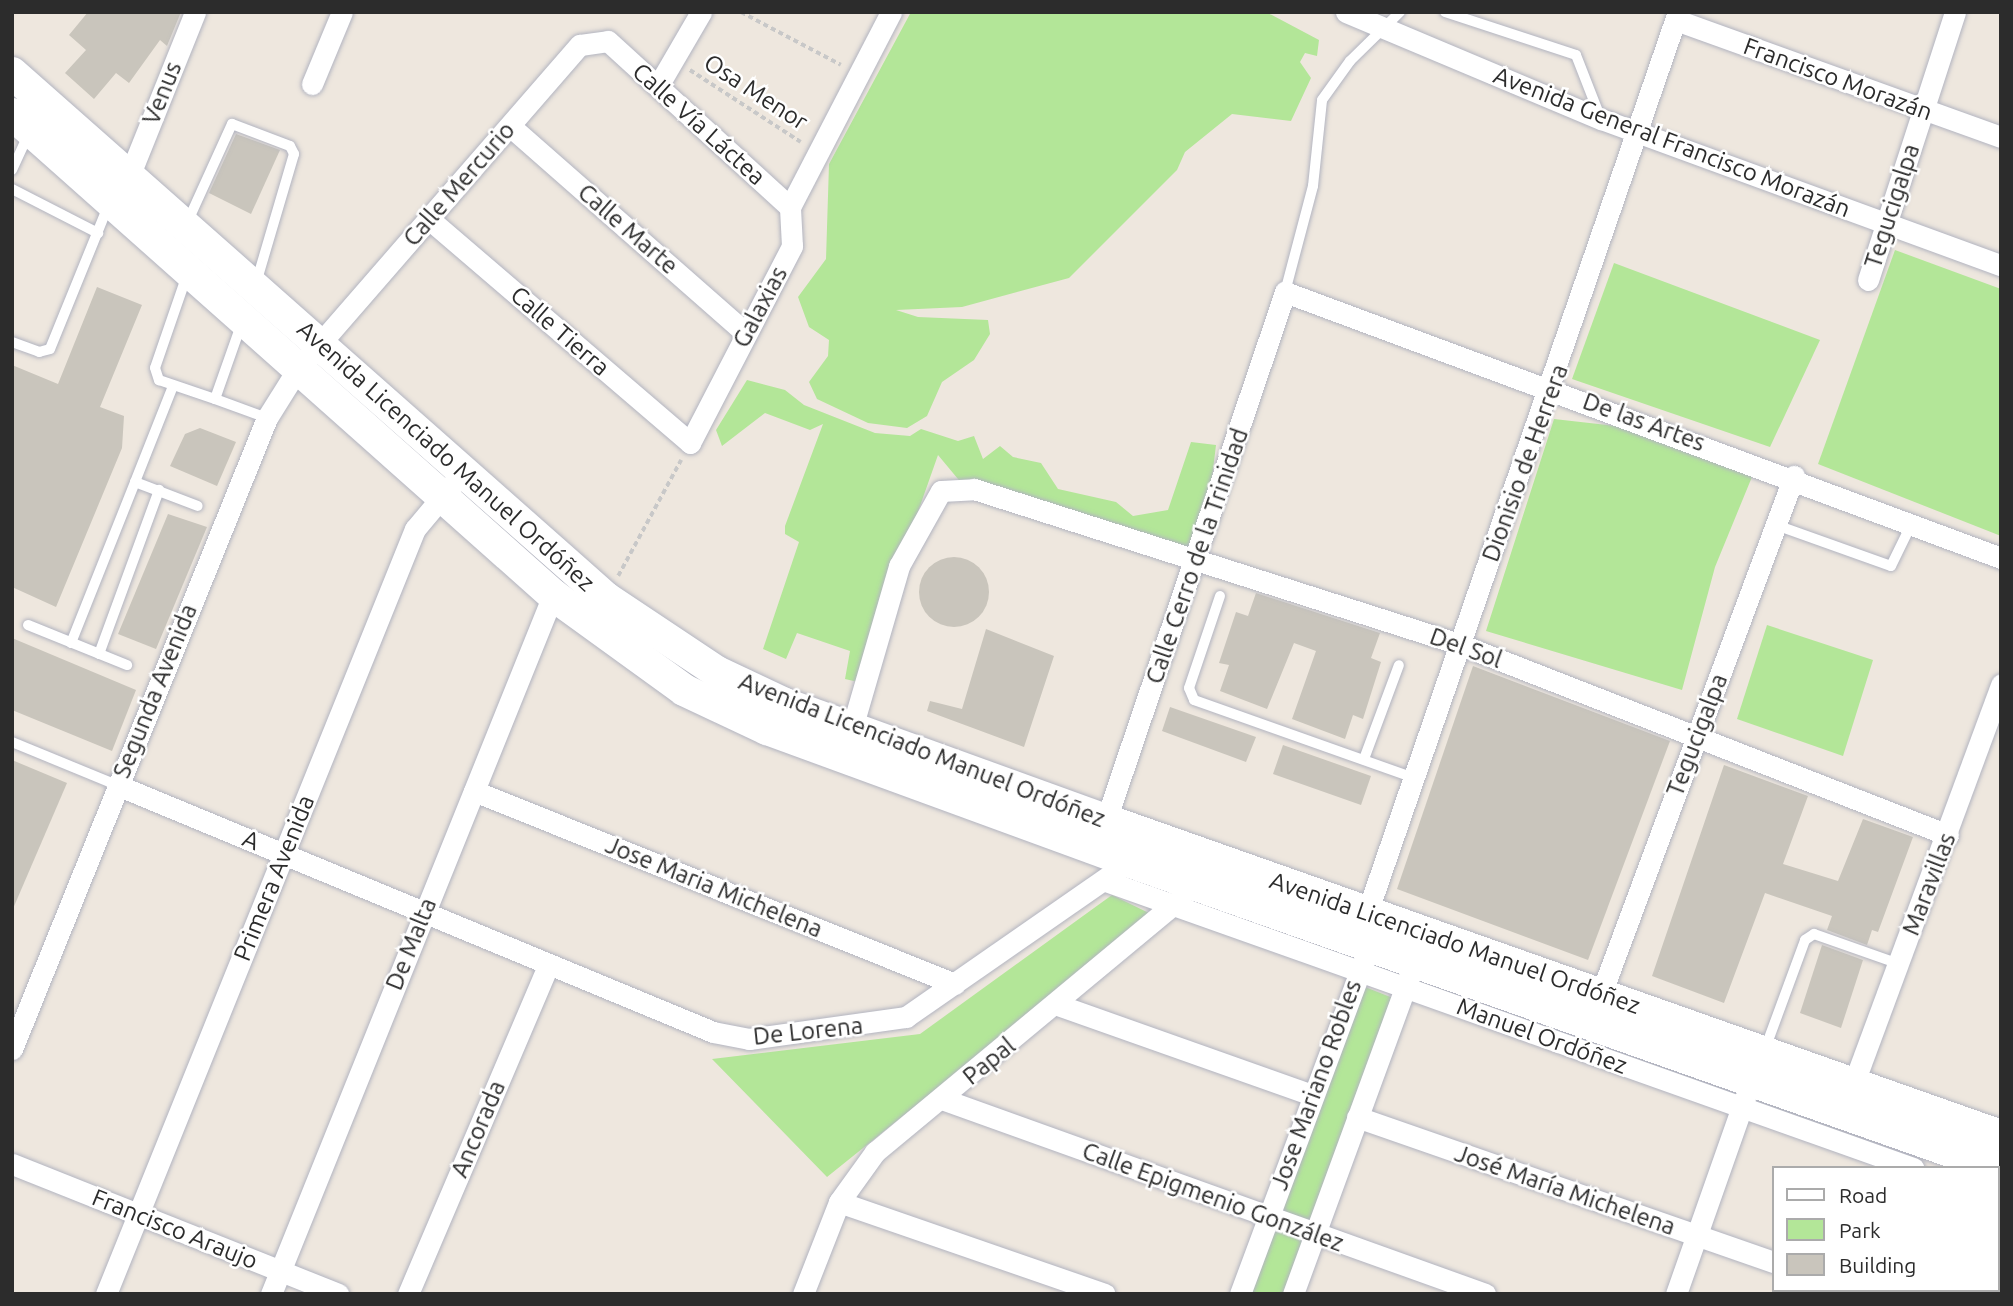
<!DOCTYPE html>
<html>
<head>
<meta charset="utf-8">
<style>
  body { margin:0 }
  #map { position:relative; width:2013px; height:1306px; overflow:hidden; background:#eee7de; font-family:Ubuntu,sans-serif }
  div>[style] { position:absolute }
  .green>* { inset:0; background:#b3e698 }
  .building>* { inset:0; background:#c9c5bc }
  .round { border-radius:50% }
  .path>* { height:3.5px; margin-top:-1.75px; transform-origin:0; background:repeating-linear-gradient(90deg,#c8c8c8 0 5px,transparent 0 8.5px) }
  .roads { filter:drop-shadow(0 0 2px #b2b4c0) drop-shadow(0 0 2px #b2b4c0) }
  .lane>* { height:10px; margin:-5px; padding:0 5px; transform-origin:5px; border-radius:5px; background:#fff }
  .street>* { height:21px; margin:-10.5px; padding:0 10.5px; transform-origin:10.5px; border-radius:10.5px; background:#fff }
  .secondary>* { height:32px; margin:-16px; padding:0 16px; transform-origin:16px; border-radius:16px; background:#fff }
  span { translate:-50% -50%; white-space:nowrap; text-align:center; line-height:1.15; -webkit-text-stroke:5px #fff; paint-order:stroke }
  .street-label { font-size:24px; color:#2c2c2c }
  .frame { position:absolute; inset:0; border:14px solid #2c2c2c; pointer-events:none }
  .legend { position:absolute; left:1772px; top:1166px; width:228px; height:126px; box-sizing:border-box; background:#fff; border:2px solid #ababab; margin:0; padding:9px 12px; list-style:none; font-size:21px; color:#2c2c2c }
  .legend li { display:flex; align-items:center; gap:14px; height:35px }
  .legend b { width:35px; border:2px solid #ababab }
</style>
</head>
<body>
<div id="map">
  <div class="green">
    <div style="clip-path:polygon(911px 12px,1266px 12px,1319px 40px,1317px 56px,1305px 53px,1300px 62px,1311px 78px,1291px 121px,1232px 114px,1185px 152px,1177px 170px,1069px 278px,962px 307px,896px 310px,918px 317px,988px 320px,990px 334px,974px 360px,942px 382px,927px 416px,907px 428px,868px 423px,817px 399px,809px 382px,828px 356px,829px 340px,809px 327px,798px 297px,826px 259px,829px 164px)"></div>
    <div style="clip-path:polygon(1895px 250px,2001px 289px,2001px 536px,1818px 464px)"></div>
    <div style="clip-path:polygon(1614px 263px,1820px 340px,1770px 447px,1572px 379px)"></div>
    <div style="clip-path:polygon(747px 380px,785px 390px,804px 405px,875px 433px,910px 436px,921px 429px,958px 441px,974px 436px,983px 459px,1000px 446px,1013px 457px,1041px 463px,1058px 489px,1116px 502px,1133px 516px,1168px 510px,1191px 442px,1216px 445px,1211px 487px,1189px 551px,963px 485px,938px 455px,858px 682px,845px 679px,850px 651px,797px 633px,786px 659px,763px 649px,799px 542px,785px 534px,785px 526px,823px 424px,810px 430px,765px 413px,722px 446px,716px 430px)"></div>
    <div style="clip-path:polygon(1554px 419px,1616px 426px,1754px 472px,1715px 567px,1682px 690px,1486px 631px)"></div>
    <div style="clip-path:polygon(1767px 625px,1873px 660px,1843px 756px,1737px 719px)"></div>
    <div style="clip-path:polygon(1112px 895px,1153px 915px,827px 1177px,712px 1059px,920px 1034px)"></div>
    <div style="clip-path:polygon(1360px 985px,1393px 998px,1289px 1294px,1249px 1294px)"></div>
  </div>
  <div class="building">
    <div style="clip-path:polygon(88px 12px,181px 12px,167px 46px,160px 40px,129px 83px,116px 73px,94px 99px,65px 73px,86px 50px,69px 35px)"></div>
    <div style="clip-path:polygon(236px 134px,280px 150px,251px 214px,209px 193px)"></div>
    <div style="clip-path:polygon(97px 287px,142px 305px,100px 407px,124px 416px,122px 448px,56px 607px,12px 587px,12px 365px,58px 384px)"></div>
    <div style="clip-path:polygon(200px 428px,236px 442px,217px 486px,170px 466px,185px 434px)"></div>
    <div style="clip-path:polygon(168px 514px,207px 527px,156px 649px,118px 634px)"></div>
    <div class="round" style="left:919px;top:557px;width:70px;height:70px"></div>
    <div style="clip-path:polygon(1256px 593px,1380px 633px,1371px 658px,1381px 662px,1363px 719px,1353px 715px,1345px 739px,1292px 719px,1316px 651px,1294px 643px,1267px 709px,1220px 691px,1229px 665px,1219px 663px,1236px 612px,1248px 616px)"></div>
    <div style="clip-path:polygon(986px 629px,1054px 656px,1024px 747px,927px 711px,930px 701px,962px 709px)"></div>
    <div style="clip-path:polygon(12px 638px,136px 690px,112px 751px,12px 710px)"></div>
    <div style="clip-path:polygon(1473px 666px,1670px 741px,1588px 960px,1397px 889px)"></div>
    <div style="clip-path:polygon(1170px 707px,1256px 737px,1246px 762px,1162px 731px)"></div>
    <div style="clip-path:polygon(1283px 745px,1371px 776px,1361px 805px,1273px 774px)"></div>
    <div style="clip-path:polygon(12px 760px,67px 783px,12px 911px)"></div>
    <div style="clip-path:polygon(1724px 765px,1808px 796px,1783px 864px,1838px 881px,1863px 819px,1913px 837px,1878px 932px,1872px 930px,1867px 945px,1827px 930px,1832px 916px,1765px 893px,1724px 1003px,1652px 976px)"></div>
    <div style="clip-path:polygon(1822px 945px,1863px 960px,1841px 1028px,1800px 1013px)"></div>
  </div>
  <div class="path">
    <div style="left:741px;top:12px;width:113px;rotate:27.9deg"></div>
    <div style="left:690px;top:70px;width:132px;rotate:33deg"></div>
    <div style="left:618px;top:576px;width:132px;rotate:-61.5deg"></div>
  </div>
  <div class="roads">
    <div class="lane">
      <div style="left:1445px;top:12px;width:138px;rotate:18.2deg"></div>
      <div style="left:1576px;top:55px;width:69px;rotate:68.7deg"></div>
      <div style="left:12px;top:170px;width:41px;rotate:-65.3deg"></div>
      <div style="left:12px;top:189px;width:97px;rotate:27.1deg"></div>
      <div style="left:187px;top:223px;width:109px;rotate:-65.6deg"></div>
      <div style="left:232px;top:124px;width:62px;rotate:20.8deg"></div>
      <div style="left:290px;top:146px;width:9px;rotate:63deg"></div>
      <div style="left:294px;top:154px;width:134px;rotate:106.4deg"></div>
      <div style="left:187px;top:275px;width:98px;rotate:109deg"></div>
      <div style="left:155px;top:368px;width:13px;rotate:72deg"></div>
      <div style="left:159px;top:380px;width:59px;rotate:18.7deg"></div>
      <div style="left:215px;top:399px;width:78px;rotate:-70.6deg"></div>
      <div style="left:1285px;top:292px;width:110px;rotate:-75.2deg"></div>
      <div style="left:1313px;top:186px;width:86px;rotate:-84deg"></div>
      <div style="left:1322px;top:100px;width:48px;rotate:-54.3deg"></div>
      <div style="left:1350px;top:61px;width:70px;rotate:-44.4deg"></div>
      <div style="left:12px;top:342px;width:29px;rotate:20deg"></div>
      <div style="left:39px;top:352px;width:11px;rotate:-15deg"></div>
      <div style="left:50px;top:349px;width:157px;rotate:-67.9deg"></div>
      <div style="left:215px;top:399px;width:55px;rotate:20.1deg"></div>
      <div style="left:135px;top:482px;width:103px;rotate:-68.4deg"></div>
      <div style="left:1776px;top:525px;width:122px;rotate:19.6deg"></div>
      <div style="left:1891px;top:566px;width:48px;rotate:-64deg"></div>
      <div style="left:1220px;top:596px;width:97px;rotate:108.6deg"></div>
      <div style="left:1189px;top:688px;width:13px;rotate:67deg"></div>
      <div style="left:1194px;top:700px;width:231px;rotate:19.5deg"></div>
      <div style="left:28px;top:625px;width:107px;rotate:22deg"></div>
      <div style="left:71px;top:643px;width:173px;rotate:-68.3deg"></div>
      <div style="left:135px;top:482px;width:67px;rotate:20.9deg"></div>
      <div style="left:99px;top:654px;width:175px;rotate:-69.9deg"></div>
      <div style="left:12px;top:742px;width:113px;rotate:22.3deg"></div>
      <div style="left:1364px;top:759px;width:100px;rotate:-69.6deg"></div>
      <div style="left:1765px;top:1049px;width:116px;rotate:-69.8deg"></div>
      <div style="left:1805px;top:940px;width:11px;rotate:-34deg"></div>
      <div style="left:1814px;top:934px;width:90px;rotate:19.4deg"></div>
    </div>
    <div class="street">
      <div style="left:1346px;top:12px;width:277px;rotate:22.8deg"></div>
      <div style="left:1601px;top:119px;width:426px;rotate:20.1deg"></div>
      <div style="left:1676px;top:20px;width:345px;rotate:19.8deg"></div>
      <div style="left:312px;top:84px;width:78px;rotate:-67.4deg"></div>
      <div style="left:658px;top:86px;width:86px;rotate:-59.8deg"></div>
      <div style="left:510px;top:126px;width:314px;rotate:41.3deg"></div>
      <div style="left:130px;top:174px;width:175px;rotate:-68.1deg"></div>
      <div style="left:429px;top:219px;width:344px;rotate:40.6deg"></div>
      <div style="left:690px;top:443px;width:222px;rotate:-62.6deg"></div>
      <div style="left:792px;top:246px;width:39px;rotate:-93deg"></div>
      <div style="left:790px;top:207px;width:220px;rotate:-62.6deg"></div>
      <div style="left:1868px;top:280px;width:282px;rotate:-72deg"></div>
      <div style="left:852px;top:728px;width:169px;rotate:-73.8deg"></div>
      <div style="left:899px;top:566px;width:86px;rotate:-60.8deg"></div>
      <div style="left:941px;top:491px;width:33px;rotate:-3deg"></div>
      <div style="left:974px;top:489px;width:509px;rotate:17.72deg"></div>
      <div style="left:1459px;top:644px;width:525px;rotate:21.34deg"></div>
      <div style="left:117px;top:785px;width:645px;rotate:22.51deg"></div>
      <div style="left:713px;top:1032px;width:37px;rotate:11deg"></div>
      <div style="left:749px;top:1039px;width:159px;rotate:-8deg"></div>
      <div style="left:906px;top:1017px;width:284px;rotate:-34.8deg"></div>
      <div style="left:474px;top:791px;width:518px;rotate:21.86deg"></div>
      <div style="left:1106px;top:820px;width:558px;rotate:-71.27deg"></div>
      <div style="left:1285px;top:292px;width:764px;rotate:20.38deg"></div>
      <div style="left:1106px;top:881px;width:857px;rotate:19.58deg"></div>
      <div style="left:1367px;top:913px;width:953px;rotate:-70.96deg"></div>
      <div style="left:1601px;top:994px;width:553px;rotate:-69.57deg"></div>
      <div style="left:1058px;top:1005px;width:269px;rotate:19.5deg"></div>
      <div style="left:12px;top:1049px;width:681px;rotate:-68deg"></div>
      <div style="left:267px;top:418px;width:57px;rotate:-58deg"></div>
      <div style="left:297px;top:370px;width:431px;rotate:-49deg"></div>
      <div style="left:580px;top:45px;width:28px;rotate:-8deg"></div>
      <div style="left:608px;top:41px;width:246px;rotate:42.4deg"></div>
      <div style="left:1849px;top:1096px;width:439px;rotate:-69.7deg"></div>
      <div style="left:942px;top:1099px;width:577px;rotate:19.75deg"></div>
      <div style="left:1357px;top:1117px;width:441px;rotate:19.2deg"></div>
      <div style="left:12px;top:1164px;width:351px;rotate:21.7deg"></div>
      <div style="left:1997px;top:1197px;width:4px;rotate:14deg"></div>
      <div style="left:839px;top:1202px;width:281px;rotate:19.1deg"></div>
      <div style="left:1853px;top:1290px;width:11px;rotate:22deg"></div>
      <div style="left:106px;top:1294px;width:825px;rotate:-68.01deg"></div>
      <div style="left:415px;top:529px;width:73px;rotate:-50deg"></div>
      <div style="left:271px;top:1294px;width:754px;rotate:-68.03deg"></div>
      <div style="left:408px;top:1294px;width:358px;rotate:-66.9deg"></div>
      <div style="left:803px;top:1294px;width:99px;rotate:-68.6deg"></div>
      <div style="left:839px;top:1202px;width:62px;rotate:-54.2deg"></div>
      <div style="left:875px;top:1152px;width:398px;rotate:-39.7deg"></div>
      <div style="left:1240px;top:1294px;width:358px;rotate:-69.6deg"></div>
      <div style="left:1293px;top:1294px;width:341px;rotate:-69.9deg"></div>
      <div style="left:1676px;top:1294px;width:208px;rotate:-70.6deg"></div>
    </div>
    <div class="secondary">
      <div style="left:12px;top:73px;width:793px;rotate:41.47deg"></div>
      <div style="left:606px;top:598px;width:133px;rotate:33.7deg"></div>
      <div style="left:717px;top:672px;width:75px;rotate:25.2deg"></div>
      <div style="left:785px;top:704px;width:341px;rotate:19.9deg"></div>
      <div style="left:1106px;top:820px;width:949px;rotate:19.45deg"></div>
      <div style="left:12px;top:114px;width:724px;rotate:41.64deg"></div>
      <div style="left:553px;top:595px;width:162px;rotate:35.9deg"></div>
      <div style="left:684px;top:690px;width:92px;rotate:25.2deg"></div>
      <div style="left:767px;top:729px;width:388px;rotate:20.1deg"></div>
      <div style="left:1131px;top:862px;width:923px;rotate:19.44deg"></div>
    </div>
  </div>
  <div class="street-label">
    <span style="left:1838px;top:79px;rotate:20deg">Francisco Morazán</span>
    <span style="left:756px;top:92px;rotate:33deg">Osa Menor</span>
    <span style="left:162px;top:93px;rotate:-68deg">Venus</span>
    <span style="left:699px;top:124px;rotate:42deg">Calle Vía Láctea</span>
    <span style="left:1672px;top:142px;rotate:21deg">Avenida General Francisco Morazán</span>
    <span style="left:459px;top:184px;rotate:-49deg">Calle Mercurio</span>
    <span style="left:1892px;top:206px;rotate:-72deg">Tegucigalpa</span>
    <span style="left:628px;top:229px;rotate:41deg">Calle Marte</span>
    <span style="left:760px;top:307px;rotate:-62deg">Galaxias</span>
    <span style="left:560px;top:331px;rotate:41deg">Calle Tierra</span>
    <span style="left:1644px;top:422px;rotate:20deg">De las Artes</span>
    <span style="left:446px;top:456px;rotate:42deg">Avenida Licenciado Manuel Ordóñez</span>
    <span style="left:1525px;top:463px;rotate:-70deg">Dionisio de Herrera</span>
    <span style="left:1197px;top:556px;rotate:-71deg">Calle Cerro de la Trinidad</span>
    <span style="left:1466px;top:648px;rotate:20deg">Del Sol</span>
    <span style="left:155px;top:691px;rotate:-68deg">Segunda Avenida</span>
    <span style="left:1697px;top:735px;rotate:-69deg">Tegucigalpa</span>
    <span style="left:922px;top:750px;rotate:21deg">Avenida Licenciado Manuel Ordóñez</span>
    <span style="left:251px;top:840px;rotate:22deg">A</span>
    <span style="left:274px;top:878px;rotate:-68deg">Primera Avenida</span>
    <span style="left:1929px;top:884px;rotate:-69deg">Maravillas</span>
    <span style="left:714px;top:887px;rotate:22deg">Jose Maria Michelena</span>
    <span style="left:1455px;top:943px;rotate:19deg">Avenida Licenciado Manuel Ordóñez</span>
    <span style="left:411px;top:944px;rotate:-68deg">De Malta</span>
    <span style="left:808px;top:1031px;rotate:-6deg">De Lorena</span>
    <span style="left:1542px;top:1036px;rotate:20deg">Manuel Ordóñez</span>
    <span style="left:989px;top:1061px;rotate:-39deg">Papal</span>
    <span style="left:1316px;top:1085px;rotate:-70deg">Jose Mariano Robles</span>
    <span style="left:478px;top:1129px;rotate:-67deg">Ancorada</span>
    <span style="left:1565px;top:1190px;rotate:19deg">José María Michelena</span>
    <span style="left:1213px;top:1197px;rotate:20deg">Calle Epigmenio González</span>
    <span style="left:175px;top:1229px;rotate:22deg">Francisco Araujo</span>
  </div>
  <div class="frame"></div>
  <ul class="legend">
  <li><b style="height:9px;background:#fff"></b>Road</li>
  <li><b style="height:19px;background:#b3e698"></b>Park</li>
  <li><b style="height:19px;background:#c9c5bc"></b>Building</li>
  </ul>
</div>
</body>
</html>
